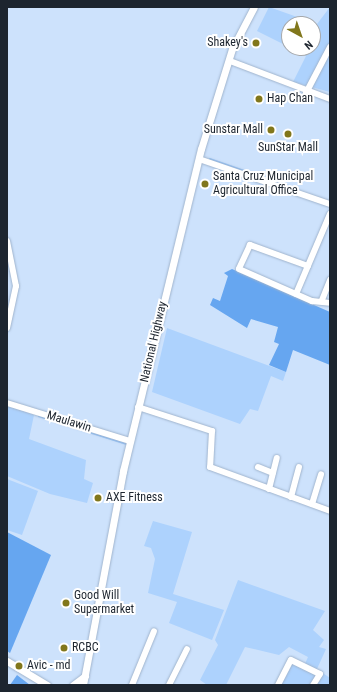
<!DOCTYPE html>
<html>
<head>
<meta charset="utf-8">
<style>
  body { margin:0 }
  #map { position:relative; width:337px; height:692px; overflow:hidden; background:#cde2fc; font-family:"Roboto Condensed",sans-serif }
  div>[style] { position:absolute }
  .green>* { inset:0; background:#add2fd }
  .forest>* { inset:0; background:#66a6f0 }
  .stream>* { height:1.5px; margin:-0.75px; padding:0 0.75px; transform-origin:0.75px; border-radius:0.75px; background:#8bbffb }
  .roads { filter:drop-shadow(0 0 1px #a0b4cd) drop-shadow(0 0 1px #a0b4cd) }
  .minor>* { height:6px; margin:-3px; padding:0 3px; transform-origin:3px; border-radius:3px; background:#fff }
  .major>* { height:7px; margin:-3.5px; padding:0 3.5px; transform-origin:3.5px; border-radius:3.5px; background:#fff }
  .dots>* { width:11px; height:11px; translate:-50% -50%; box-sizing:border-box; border:2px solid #fff; border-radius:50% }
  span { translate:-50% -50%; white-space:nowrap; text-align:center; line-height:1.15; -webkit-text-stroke:4px #fff; paint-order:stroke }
  .poi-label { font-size:12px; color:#1d252f }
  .right { translate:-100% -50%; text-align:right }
  .left { translate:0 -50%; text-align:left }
  .street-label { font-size:12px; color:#1d252f }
  .frame { position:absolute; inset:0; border:8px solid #1d252f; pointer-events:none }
  .north { position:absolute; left:281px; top:16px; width:40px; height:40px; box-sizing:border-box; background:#fff; border:1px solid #a5a8ac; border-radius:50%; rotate:140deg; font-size:11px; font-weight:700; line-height:16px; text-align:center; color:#1d252f }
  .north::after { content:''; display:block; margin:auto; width:14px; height:18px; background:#81771c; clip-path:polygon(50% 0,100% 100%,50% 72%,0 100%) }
</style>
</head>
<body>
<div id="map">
  <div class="green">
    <div style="clip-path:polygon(269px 7px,317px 24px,330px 7px,330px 92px,293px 82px,306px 56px,291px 48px,313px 48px,313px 24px,289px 24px,289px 47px,257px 31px)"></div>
    <div style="clip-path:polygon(167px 328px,286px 372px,283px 381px,271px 376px,258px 411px,250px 409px,240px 424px,152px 392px)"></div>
    <div style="clip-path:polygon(7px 405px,34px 415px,29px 439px,86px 460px,84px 479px,93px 483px,87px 503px,50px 494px,7px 476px)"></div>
    <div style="clip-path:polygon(7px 479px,38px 491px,22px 535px,7px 530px)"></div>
    <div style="clip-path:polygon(153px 521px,192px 532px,173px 594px,224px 610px,212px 640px,169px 623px,177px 602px,148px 593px,155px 559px,151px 548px,144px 546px)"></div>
    <div style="clip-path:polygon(238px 580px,325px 611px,313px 630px,324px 640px,319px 647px,326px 649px,317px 669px,330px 678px,330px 685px,280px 685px,290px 664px,303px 668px,308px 657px,289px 647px,279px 655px,245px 647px,226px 685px,207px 685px,200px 680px,218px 645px,215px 640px)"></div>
  </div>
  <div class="forest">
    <div style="clip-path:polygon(232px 269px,330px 312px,330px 365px,293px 350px,286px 372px,269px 365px,279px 344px,274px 342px,278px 327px,251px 319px,247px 328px,210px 305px,213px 298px,220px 301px,228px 276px,224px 273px)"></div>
    <div style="clip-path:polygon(7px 532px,51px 555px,10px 653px,7px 651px)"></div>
    <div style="clip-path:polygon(17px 675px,30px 685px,10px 685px)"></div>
  </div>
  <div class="stream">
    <div style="left:210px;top:159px;width:52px;rotate:19.1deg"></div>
    <div style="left:39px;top:416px;width:92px;rotate:17.7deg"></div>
  </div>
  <div class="roads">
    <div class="minor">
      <div style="left:230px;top:61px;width:107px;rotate:20.8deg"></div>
      <div style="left:306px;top:93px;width:52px;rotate:-62.4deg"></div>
      <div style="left:199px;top:159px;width:139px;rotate:19deg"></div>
      <div style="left:7px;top:241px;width:46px;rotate:78.7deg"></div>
      <div style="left:16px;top:286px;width:43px;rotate:102.1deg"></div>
      <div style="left:308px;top:266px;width:62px;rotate:-160.1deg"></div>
      <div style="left:250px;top:245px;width:26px;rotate:115deg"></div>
      <div style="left:239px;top:269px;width:80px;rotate:23.7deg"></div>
      <div style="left:312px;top:301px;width:18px;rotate:6deg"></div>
      <div style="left:296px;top:294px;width:87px;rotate:-67deg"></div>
      <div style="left:322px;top:300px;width:22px;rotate:-68deg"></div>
      <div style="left:7px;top:403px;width:129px;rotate:17.2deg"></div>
      <div style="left:138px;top:407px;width:78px;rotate:18deg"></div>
      <div style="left:212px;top:431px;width:36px;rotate:93deg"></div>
      <div style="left:210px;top:467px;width:128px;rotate:20.1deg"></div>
      <div style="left:258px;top:467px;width:16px;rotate:22deg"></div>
      <div style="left:269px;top:489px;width:32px;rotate:-76deg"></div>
      <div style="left:291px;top:497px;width:31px;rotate:-75deg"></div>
      <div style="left:312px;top:504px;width:31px;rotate:-73deg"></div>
      <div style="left:132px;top:685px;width:58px;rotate:-67.8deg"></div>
      <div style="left:169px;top:685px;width:40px;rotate:-63.4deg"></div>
      <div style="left:278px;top:685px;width:28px;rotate:-63deg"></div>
      <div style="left:291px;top:660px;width:32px;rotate:26deg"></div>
      <div style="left:320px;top:674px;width:13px;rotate:122deg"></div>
    </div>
    <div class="major">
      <div style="left:7px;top:661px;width:47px;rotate:31deg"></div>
      <div style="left:73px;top:685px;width:15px;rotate:-37deg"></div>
      <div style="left:83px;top:685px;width:218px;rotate:-79.4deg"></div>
      <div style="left:123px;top:471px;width:331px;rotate:-76.4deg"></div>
      <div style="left:201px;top:149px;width:105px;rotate:-72.8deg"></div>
      <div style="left:232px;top:49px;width:47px;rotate:-62.4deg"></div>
    </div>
  </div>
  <div class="dots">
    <div style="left:256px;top:43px;background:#81771c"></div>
    <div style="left:259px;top:99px;background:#81771c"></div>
    <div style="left:271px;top:130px;background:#81771c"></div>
    <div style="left:288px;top:134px;background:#81771c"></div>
    <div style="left:205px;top:184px;background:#81771c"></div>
    <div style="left:98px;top:498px;background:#81771c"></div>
    <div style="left:66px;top:603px;background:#81771c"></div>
    <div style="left:64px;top:648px;background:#81771c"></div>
    <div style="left:19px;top:666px;background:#81771c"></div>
  </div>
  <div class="poi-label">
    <span class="right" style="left:248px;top:43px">Shakey's</span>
    <span class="left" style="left:267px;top:99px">Hap Chan</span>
    <span class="right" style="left:263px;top:130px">Sunstar Mall</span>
    <span style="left:288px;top:148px">SunStar Mall</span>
    <span class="left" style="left:213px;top:184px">Santa Cruz Municipal<br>Agricultural Office</span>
    <span class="left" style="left:106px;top:498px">AXE Fitness</span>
    <span class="left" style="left:74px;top:603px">Good Will<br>Supermarket</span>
    <span class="left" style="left:72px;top:648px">RCBC</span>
    <span class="left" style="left:27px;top:666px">Avic - md</span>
  </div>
  <div class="street-label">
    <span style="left:154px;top:342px;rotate:-77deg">National Highway</span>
    <span style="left:69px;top:422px;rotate:17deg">Maulawin</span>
  </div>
  <div class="frame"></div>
  <div class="north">N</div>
</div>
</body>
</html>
